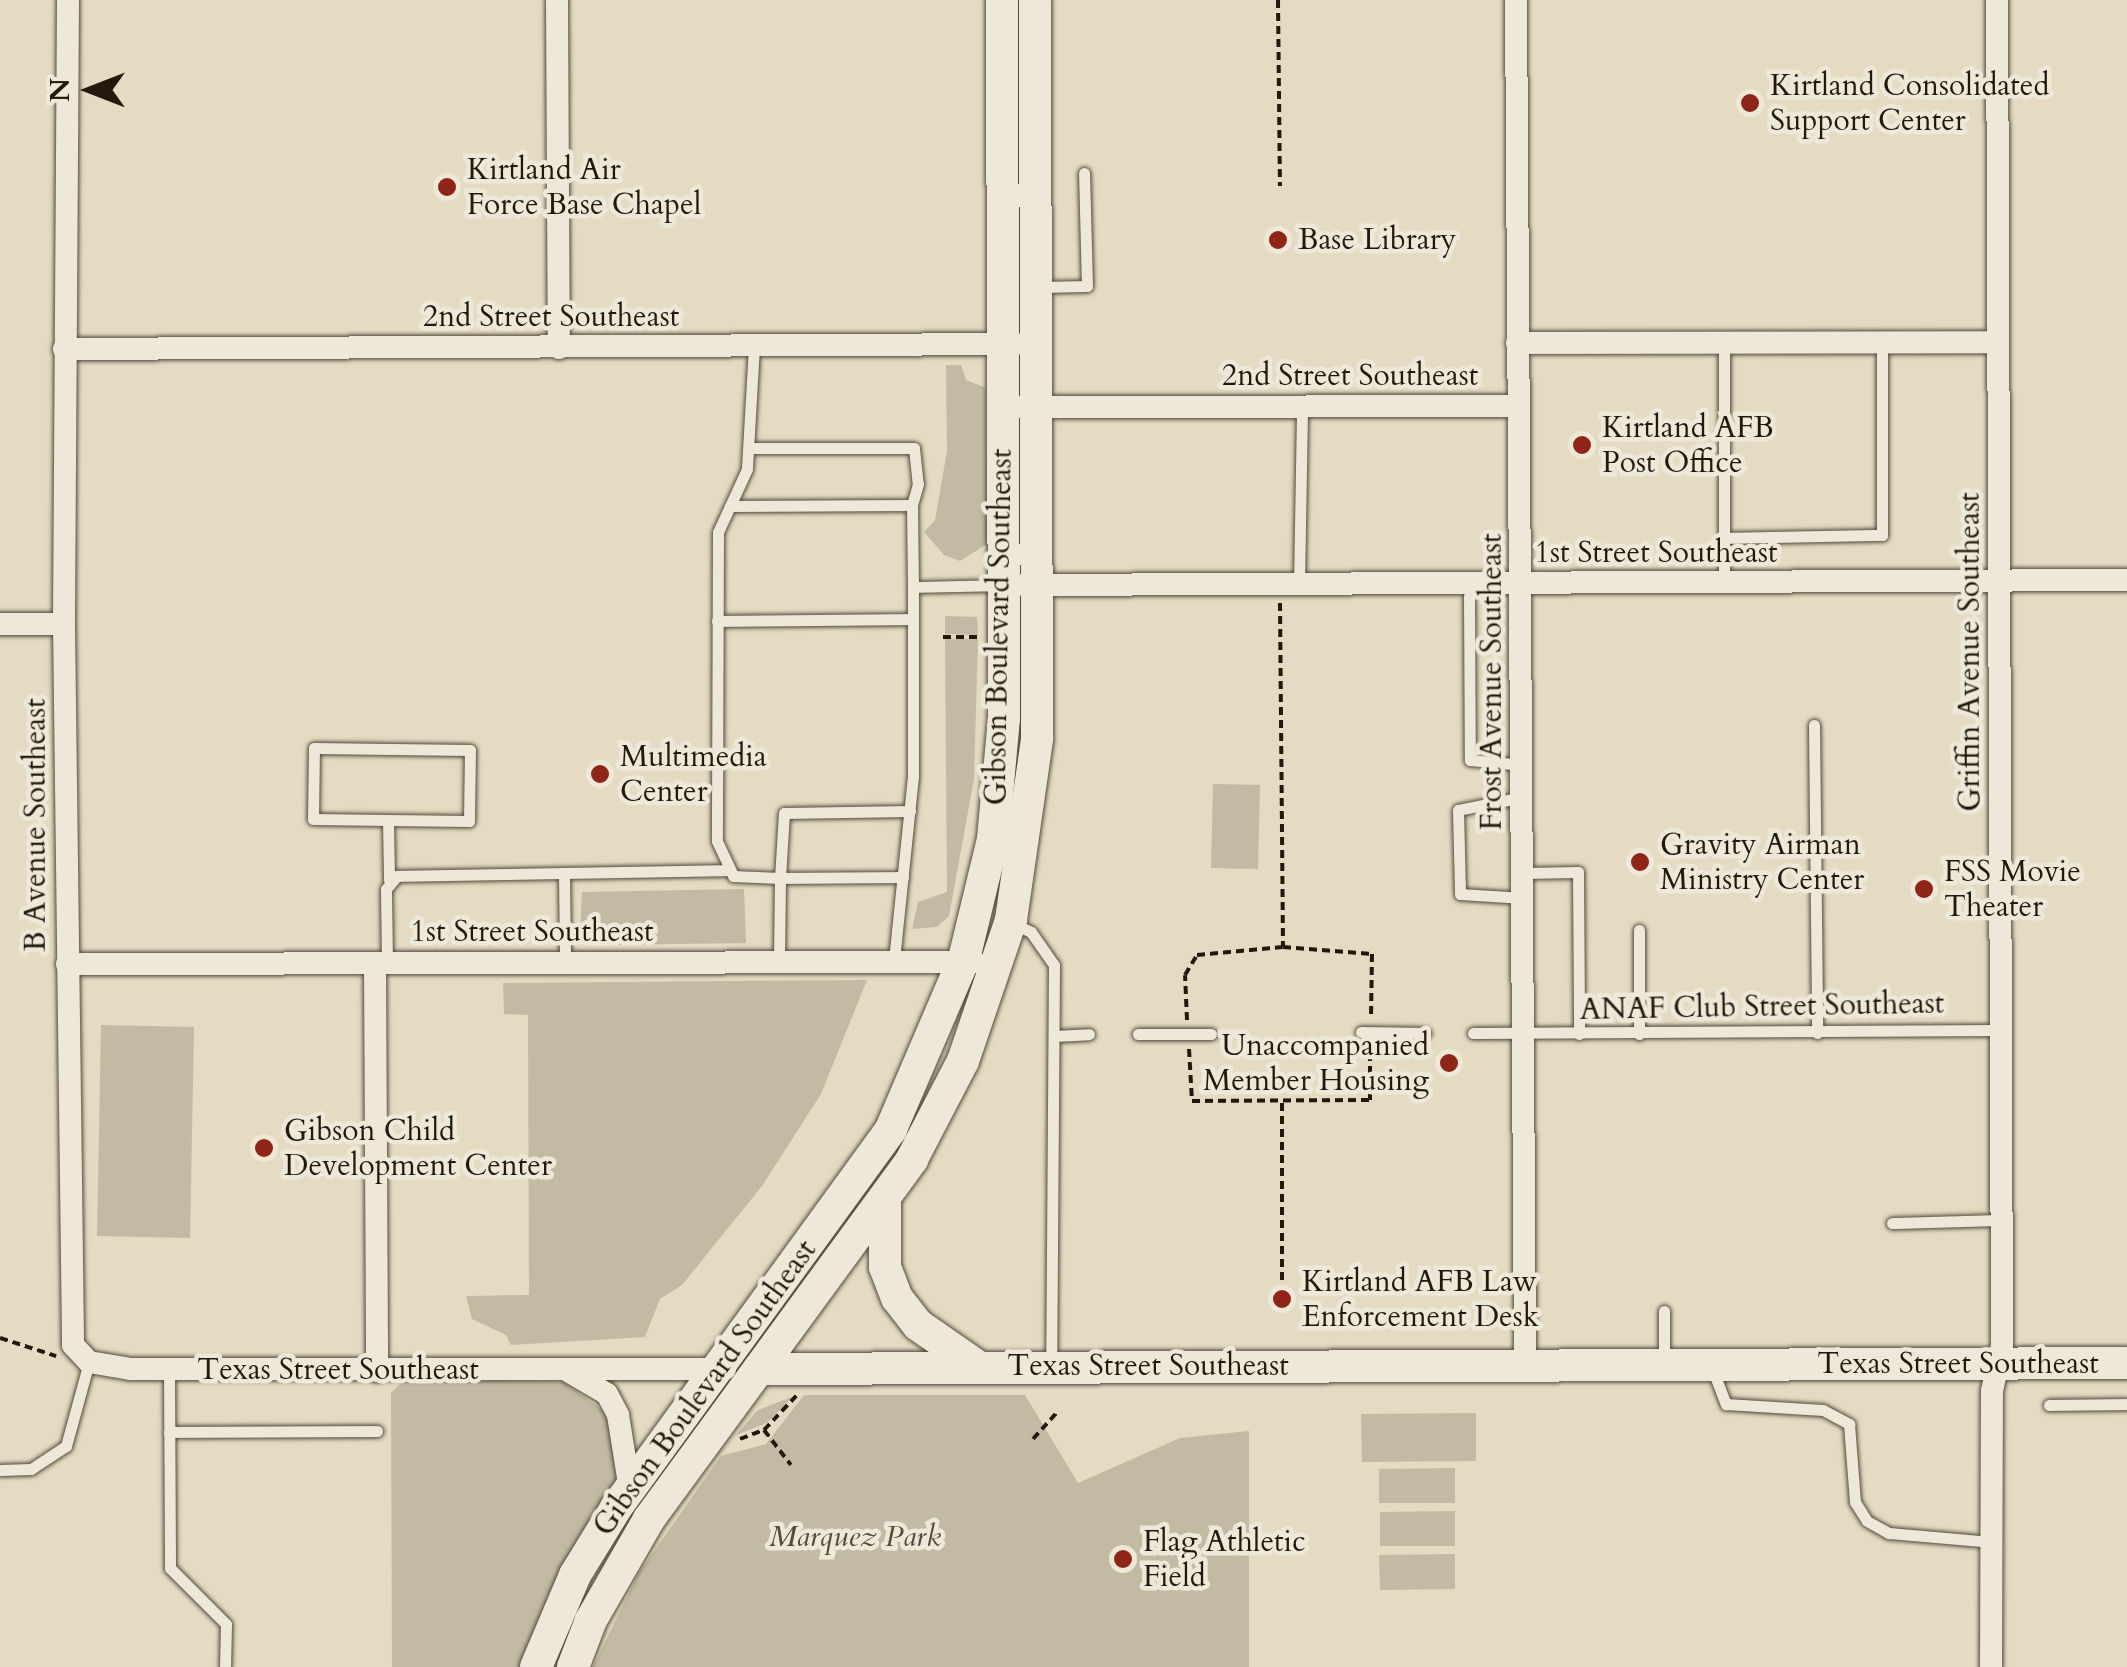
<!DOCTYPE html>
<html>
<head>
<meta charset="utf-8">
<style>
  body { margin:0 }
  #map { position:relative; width:2127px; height:1667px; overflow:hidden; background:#e4dbc2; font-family:Cardo,serif }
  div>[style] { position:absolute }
  .green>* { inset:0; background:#c3baa3 }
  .path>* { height:4px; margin-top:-2px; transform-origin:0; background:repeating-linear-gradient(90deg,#23180c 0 8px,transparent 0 13px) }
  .roads { filter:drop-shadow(0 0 2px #53493a) drop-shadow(0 0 2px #53493a) }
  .lane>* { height:11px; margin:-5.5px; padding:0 5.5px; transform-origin:5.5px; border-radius:5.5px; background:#ede8d7 }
  .street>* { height:22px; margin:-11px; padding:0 11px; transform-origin:11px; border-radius:11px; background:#ede8d7 }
  .secondary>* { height:32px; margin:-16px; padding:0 16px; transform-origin:16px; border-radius:16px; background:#ede8d7 }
  .dots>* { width:28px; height:28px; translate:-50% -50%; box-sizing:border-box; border:5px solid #ede8d7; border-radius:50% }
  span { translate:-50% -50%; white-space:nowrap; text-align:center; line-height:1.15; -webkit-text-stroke:9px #ede8d7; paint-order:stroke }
  .poi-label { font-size:30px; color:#23180c }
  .left { translate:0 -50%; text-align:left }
  .right { translate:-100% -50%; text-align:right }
  .street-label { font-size:30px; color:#23180c }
  .park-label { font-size:30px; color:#534939; font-style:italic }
  .north { position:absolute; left:40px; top:40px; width:100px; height:100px; -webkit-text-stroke:8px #ede8d7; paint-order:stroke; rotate:270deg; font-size:28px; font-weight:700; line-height:40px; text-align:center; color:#23180c }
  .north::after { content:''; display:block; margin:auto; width:35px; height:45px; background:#23180c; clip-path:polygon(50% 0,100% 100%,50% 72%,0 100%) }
</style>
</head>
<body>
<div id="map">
  <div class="green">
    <div style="clip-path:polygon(946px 365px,961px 365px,966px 380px,986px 388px,987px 544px,960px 561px,944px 555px,924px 532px,935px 520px,947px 451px)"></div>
    <div style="clip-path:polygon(945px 616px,977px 617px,978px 635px,945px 634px)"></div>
    <div style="clip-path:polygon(945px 639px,978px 639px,974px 779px,949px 916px,937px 927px,912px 929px,918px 902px,947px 892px)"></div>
    <div style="clip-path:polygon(1213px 784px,1260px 785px,1258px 869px,1211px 868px)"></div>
    <div style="clip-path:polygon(744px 889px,746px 943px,599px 945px,580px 931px,582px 892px)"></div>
    <div style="clip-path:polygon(867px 980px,821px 1094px,762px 1186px,682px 1285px,660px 1299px,645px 1337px,511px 1345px,506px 1335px,472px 1319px,466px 1296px,529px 1295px,528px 1015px,504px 1014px,503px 983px)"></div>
    <div style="clip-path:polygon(101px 1025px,194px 1027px,190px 1238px,97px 1236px)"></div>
    <div style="clip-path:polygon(404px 1380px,563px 1382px,607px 1413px,620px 1472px,524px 1667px,392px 1667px,391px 1393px)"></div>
    <div style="clip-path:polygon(804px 1395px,1025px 1395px,1078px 1483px,1180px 1438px,1249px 1431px,1249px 1667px,593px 1667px,638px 1574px,721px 1456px,766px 1444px)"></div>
    <div style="clip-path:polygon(794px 1396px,767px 1423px,736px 1435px,758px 1410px)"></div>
    <div style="clip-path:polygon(1476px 1413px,1476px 1461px,1362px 1462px,1361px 1414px)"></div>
    <div style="clip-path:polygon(1455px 1468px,1455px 1503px,1379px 1503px,1379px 1469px)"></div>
    <div style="clip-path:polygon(1455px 1511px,1455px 1546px,1380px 1546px,1380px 1512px)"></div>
    <div style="clip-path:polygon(1455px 1554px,1455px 1589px,1380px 1590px,1379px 1555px)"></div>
  </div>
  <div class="path">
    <div style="left:1278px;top:0;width:186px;rotate:89.4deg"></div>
    <div style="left:1280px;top:603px;width:344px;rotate:89.5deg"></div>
    <div style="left:1283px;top:947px;width:89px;rotate:4.5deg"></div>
    <div style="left:1372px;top:954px;width:61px;rotate:90.9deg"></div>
    <div style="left:943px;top:637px;width:35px"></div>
    <div style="left:1187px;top:1020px;width:45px;rotate:-92.5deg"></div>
    <div style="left:1185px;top:975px;width:23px;rotate:-59deg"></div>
    <div style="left:1197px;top:955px;width:86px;rotate:-5.3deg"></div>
    <div style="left:1189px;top:1049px;width:52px;rotate:86.7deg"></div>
    <div style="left:1192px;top:1101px;width:178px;rotate:-0.3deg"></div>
    <div style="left:1370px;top:1100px;width:50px;rotate:-90deg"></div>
    <div style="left:1282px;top:1280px;width:179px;rotate:-90deg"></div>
    <div style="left:0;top:1338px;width:59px;rotate:17.8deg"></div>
    <div style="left:764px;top:1430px;width:50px;rotate:-46.6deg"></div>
    <div style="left:740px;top:1439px;width:26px;rotate:-21deg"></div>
    <div style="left:764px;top:1430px;width:44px;rotate:52.4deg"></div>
    <div style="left:1033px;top:1439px;width:39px;rotate:-48deg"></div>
  </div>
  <div class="roads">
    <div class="lane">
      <div style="left:1041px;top:287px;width:46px;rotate:-1.2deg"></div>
      <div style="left:1087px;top:286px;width:113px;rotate:-91.5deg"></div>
      <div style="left:1724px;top:344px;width:238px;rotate:90deg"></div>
      <div style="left:754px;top:346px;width:123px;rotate:93.3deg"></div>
      <div style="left:747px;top:469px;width:69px;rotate:114.7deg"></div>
      <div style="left:718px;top:532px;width:309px;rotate:90.2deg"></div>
      <div style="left:717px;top:841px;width:38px;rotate:65deg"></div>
      <div style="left:733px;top:876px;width:47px;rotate:2.4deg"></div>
      <div style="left:780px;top:878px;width:65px;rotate:-86.5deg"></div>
      <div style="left:784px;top:813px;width:126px;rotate:-0.9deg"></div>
      <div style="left:750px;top:448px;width:164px"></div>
      <div style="left:914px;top:448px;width:36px;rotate:84deg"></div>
      <div style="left:918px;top:484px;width:22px;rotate:106deg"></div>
      <div style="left:730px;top:506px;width:182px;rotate:-0.3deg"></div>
      <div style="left:912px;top:505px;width:82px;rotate:89.3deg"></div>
      <div style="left:1724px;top:538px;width:158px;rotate:-1.1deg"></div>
      <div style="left:1882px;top:535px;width:192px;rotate:-90deg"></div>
      <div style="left:1299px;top:584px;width:178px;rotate:-89deg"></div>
      <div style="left:1469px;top:596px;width:164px;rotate:89.7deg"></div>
      <div style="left:1470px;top:760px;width:53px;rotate:5.4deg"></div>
      <div style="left:717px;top:621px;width:196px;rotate:-0.6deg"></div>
      <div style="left:1814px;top:725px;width:308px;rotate:89.4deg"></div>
      <div style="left:1523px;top:797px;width:66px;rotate:168.7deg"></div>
      <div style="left:1458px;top:810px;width:84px;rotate:88.6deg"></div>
      <div style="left:1460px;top:894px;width:64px;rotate:3.6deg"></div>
      <div style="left:388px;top:820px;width:81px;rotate:0.7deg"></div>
      <div style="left:469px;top:821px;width:71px;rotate:-89.2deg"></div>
      <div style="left:470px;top:750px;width:156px;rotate:-179.3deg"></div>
      <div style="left:314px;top:748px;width:71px;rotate:90.8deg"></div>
      <div style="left:313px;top:819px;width:75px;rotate:0.8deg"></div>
      <div style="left:388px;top:820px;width:60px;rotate:89deg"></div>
      <div style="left:1523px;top:873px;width:55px;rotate:-1deg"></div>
      <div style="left:1578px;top:872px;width:162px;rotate:89.6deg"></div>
      <div style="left:564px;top:875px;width:87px;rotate:89.3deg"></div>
      <div style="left:1014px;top:924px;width:19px;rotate:25deg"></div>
      <div style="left:1031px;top:932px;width:40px;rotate:55.1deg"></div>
      <div style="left:1054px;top:965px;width:398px;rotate:90.4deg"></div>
      <div style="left:1639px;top:930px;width:104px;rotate:90deg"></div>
      <div style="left:894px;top:960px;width:185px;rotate:-84.1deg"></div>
      <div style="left:913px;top:776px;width:189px;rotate:-90deg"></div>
      <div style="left:913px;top:587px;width:87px;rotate:-1.3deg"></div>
      <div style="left:779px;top:961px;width:83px;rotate:-89.3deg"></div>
      <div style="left:780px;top:878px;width:123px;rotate:-0.5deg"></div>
      <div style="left:387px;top:963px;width:74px;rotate:-90.8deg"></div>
      <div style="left:386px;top:889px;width:17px;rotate:-50deg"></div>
      <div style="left:397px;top:876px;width:333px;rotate:-1deg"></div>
      <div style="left:1361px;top:1032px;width:64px;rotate:0.9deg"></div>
      <div style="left:1473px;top:1033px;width:528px;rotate:-0.33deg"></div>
      <div style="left:1138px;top:1034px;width:73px"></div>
      <div style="left:1054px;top:1036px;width:35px;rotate:-3deg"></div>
      <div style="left:1892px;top:1223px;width:110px;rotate:-1.6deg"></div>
      <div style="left:1664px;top:1311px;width:49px;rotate:90deg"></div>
      <div style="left:1712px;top:1368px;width:39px;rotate:69deg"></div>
      <div style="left:1726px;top:1404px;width:97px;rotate:3.5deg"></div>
      <div style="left:1823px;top:1410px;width:30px;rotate:28deg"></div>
      <div style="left:1849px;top:1424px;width:78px;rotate:85.6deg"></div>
      <div style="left:1855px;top:1502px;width:22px;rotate:58deg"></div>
      <div style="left:1867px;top:1521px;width:25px;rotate:29deg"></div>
      <div style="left:1889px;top:1533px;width:102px;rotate:5deg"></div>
      <div style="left:169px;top:1370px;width:198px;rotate:89.7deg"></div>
      <div style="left:170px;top:1568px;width:79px;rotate:45deg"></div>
      <div style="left:226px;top:1624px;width:43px;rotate:91.3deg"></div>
      <div style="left:2049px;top:1405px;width:78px;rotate:-0.7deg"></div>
      <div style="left:169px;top:1432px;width:208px;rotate:-0.3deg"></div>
      <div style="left:0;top:1470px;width:31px;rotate:-2deg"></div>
      <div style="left:31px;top:1469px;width:42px;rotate:-33.3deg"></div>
      <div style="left:66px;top:1446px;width:87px;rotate:-74.7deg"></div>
    </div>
    <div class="street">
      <div style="left:68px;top:0;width:624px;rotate:90.37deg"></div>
      <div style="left:64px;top:624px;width:721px;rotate:89.28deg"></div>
      <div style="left:73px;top:1345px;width:23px;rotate:47deg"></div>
      <div style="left:89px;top:1362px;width:43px;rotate:9.5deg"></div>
      <div style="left:131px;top:1369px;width:594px"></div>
      <div style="left:557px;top:0;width:348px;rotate:89.7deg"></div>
      <div style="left:1516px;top:0;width:1364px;rotate:89.62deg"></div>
      <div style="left:1517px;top:343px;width:481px;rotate:-0.1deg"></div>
      <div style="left:64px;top:349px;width:952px;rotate:-0.3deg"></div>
      <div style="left:1021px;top:407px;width:497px;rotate:-0.1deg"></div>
      <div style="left:1023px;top:585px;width:1104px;rotate:-0.26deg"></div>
      <div style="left:0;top:624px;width:64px"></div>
      <div style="left:375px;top:963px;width:408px;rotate:89.7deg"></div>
      <div style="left:67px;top:964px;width:907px;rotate:-0.13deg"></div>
      <div style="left:568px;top:1371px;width:45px;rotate:30.5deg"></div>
      <div style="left:607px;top:1394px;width:24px;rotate:62deg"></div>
      <div style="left:618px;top:1415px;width:76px;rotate:80.9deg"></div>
      <div style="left:1991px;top:1667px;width:276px;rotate:-89.8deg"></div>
      <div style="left:1992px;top:1391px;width:47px;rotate:-77.7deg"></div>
      <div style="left:2002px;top:1345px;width:1345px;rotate:-90.21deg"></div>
    </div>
    <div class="secondary">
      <div style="left:885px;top:1201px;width:66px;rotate:90deg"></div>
      <div style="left:885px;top:1267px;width:33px;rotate:69deg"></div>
      <div style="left:897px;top:1298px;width:34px;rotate:52deg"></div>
      <div style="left:918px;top:1325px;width:75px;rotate:34.7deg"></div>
      <div style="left:759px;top:1369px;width:1368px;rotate:-0.25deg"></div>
      <div style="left:536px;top:1667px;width:100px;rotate:-67deg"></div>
      <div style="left:575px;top:1575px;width:79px;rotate:-58.5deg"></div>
      <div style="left:616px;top:1508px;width:468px;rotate:-54deg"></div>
      <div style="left:891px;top:1129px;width:185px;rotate:-66.8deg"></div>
      <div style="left:964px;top:959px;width:123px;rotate:-76.4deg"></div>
      <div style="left:993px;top:839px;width:121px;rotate:-84.8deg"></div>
      <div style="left:1004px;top:718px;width:718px;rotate:-90.16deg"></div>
      <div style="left:573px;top:1667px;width:50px;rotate:-69deg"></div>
      <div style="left:591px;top:1620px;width:116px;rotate:-60.1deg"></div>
      <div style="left:649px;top:1519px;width:446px;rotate:-53.8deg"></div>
      <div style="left:912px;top:1159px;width:110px;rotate:-62.5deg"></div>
      <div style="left:963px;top:1061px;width:149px;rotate:-71.2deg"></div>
      <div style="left:1011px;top:920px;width:183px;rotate:-81.8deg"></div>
      <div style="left:1037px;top:739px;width:739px;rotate:-90.16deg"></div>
    </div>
  </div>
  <div class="dots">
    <div style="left:1750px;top:103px;background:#8f2418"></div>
    <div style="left:447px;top:187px;background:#8f2418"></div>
    <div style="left:1278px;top:240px;background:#8f2418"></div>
    <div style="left:1582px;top:445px;background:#8f2418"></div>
    <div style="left:600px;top:774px;background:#8f2418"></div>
    <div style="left:1640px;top:862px;background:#8f2418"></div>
    <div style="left:1924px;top:889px;background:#8f2418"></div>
    <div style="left:1449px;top:1063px;background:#8f2418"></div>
    <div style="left:264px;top:1148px;background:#8f2418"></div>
    <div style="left:1282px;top:1299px;background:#8f2418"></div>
    <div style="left:1123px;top:1559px;background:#8f2418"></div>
  </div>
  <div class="poi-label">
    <span class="left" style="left:1770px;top:103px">Kirtland Consolidated<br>Support Center</span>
    <span class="left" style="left:467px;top:187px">Kirtland Air<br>Force Base Chapel</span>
    <span class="left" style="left:1298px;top:240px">Base Library</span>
    <span class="left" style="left:1602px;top:445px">Kirtland AFB<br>Post Office</span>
    <span class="left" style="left:620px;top:774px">Multimedia<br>Center</span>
    <span class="left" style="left:1660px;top:862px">Gravity Airman<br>Ministry Center</span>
    <span class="left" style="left:1944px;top:889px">FSS Movie<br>Theater</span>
    <span class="right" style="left:1429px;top:1063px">Unaccompanied<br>Member Housing</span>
    <span class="left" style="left:284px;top:1148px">Gibson Child<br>Development Center</span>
    <span class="left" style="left:1302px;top:1299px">Kirtland AFB Law<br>Enforcement Desk</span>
    <span class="left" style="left:1143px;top:1559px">Flag Athletic<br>Field</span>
  </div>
  <div class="street-label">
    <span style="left:551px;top:317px">2nd Street Southeast</span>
    <span style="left:1350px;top:376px">2nd Street Southeast</span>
    <span style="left:1656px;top:553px">1st Street Southeast</span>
    <span style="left:999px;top:627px;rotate:-89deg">Gibson Boulevard Southeast</span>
    <span style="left:1970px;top:652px;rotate:-90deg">Griffin Avenue Southeast</span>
    <span style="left:1492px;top:682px;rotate:-90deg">Frost Avenue Southeast</span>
    <span style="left:36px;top:825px;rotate:-90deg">B Avenue Southeast</span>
    <span style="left:532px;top:932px">1st Street Southeast</span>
    <span style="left:1762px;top:1007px;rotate:-1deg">ANAF Club Street Southeast</span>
    <span style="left:1958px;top:1364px">Texas Street Southeast</span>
    <span style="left:1148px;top:1366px">Texas Street Southeast</span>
    <span style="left:338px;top:1370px">Texas Street Southeast</span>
    <span style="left:705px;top:1388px;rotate:-54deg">Gibson Boulevard Southeast</span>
  </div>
  <div class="park-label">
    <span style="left:855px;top:1537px">Marquez Park</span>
  </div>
  <div class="north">N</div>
</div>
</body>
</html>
